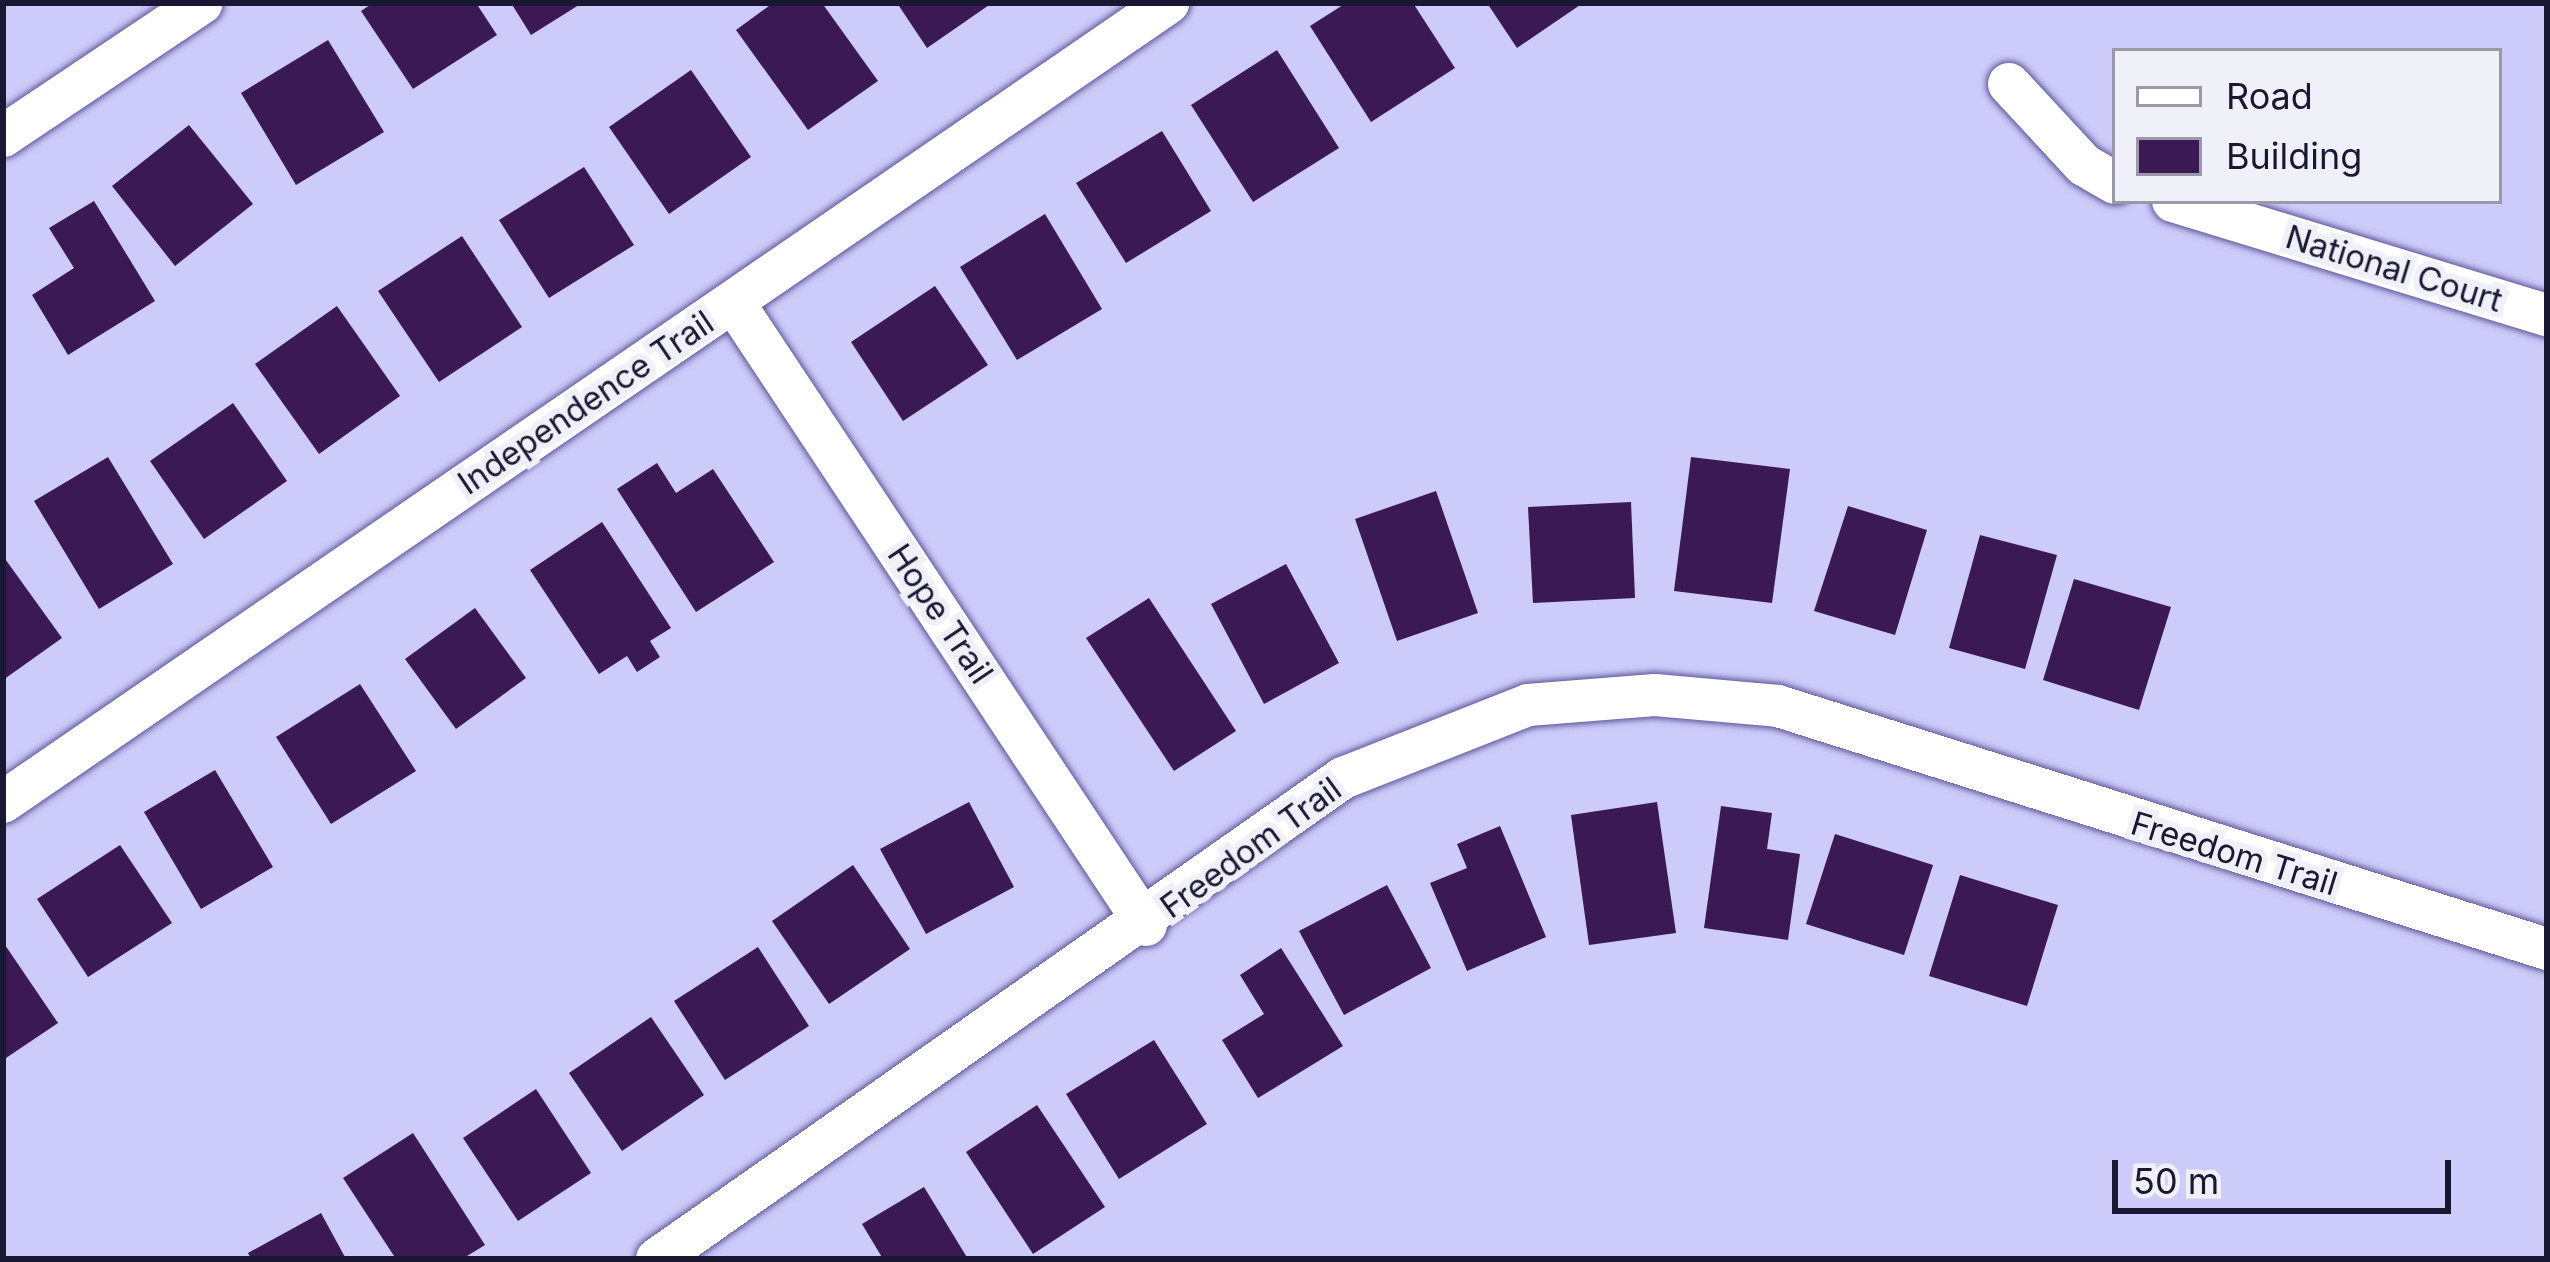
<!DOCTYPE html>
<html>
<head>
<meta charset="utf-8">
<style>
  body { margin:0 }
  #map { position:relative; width:2550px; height:1262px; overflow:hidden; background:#cccbf9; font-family:Inter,sans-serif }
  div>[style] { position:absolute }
  .building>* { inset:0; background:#3b1955 }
  .roads { filter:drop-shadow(0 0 3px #5d569a) drop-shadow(0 0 3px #5d569a) }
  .street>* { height:42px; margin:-21px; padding:0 21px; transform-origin:21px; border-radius:21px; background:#fff }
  span { translate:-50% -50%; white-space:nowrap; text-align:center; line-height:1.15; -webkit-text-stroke:12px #f0f0f8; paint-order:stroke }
  .street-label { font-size:33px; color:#1a1733 }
  .frame { position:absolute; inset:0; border:6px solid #1a1733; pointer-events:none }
  .legend { position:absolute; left:2112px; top:48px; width:390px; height:156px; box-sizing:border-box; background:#f0f0f8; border:3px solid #9a99a9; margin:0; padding:15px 21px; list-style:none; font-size:36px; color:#1a1733 }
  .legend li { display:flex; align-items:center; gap:24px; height:60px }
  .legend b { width:60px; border:3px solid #9a99a9 }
  .scale { position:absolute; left:2112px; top:1160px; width:339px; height:54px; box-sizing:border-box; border:6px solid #1a1733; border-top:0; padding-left:15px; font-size:36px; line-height:42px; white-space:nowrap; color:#1a1733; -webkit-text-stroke:9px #f0f0f8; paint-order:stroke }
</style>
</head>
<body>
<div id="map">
  <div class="building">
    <div style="clip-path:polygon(373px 3px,476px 3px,497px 35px,413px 89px,361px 11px)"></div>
    <div style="clip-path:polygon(511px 3px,582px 3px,531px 35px)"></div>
    <div style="clip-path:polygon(773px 3px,822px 3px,878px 81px,808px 130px,736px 30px)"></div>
    <div style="clip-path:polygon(897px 3px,992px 3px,927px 48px)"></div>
    <div style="clip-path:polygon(1346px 3px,1413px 3px,1455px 68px,1371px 122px,1310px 26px)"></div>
    <div style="clip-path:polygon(1487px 3px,1583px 3px,1517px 48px)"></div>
    <div style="clip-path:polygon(328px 40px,384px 132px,296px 185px,241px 93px)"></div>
    <div style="clip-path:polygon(1277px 50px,1339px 148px,1253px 202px,1191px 105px)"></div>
    <div style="clip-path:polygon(691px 70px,751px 157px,669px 214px,609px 127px)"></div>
    <div style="clip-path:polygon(189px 125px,253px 204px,175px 266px,112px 186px)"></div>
    <div style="clip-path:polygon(1162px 131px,1211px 211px,1126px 263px,1076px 183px)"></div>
    <div style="clip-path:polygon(584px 167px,634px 245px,549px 298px,499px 220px)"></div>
    <div style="clip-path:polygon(94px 201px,155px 301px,68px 355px,32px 295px,74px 268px,49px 228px)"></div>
    <div style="clip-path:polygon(1045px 214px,1102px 309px,1017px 360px,960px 267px)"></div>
    <div style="clip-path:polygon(462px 236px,522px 327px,439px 382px,378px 291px)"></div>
    <div style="clip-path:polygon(935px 286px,988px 365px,903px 421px,851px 342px)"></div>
    <div style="clip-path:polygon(337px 306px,400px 396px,319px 454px,255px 364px)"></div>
    <div style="clip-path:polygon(233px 403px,287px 481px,204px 539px,150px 461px)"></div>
    <div style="clip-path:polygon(108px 457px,173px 564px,99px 609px,34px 501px)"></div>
    <div style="clip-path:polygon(1691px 457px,1790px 469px,1772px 603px,1674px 591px)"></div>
    <div style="clip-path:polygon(657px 463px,676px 493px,713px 469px,774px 562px,696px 612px,617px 489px)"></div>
    <div style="clip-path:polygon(1436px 491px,1478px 613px,1397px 641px,1355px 519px)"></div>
    <div style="clip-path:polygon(1631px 502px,1635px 598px,1533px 603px,1528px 507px)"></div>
    <div style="clip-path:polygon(1848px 506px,1927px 530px,1895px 635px,1814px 611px)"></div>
    <div style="clip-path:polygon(602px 522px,671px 628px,650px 641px,660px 657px,637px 672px,627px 656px,599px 674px,530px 570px)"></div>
    <div style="clip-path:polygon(1980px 535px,2057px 555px,2025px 669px,1949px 648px)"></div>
    <div style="clip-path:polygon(3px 556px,62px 638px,3px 680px)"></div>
    <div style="clip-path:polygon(1286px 564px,1339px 663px,1264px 704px,1211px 604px)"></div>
    <div style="clip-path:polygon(2074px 579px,2171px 607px,2139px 710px,2043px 680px)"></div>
    <div style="clip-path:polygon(1149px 598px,1236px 731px,1174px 771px,1086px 638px)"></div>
    <div style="clip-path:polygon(475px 608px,526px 678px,456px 729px,405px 659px)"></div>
    <div style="clip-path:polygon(360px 684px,416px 771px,331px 824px,276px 737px)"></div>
    <div style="clip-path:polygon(215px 770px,273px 867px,201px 909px,144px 812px)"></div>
    <div style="clip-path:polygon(969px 802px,1014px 887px,926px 934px,880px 849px)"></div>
    <div style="clip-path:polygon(1657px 802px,1676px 933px,1589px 945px,1571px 815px)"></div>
    <div style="clip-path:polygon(1721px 806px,1772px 813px,1767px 849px,1800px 854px,1788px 940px,1704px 928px)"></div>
    <div style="clip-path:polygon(1500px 826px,1546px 937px,1467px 971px,1430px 883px,1467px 868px,1457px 844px)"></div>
    <div style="clip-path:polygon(1835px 834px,1933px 865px,1904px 955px,1806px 924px)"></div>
    <div style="clip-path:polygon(120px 845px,172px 923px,88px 977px,37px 899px)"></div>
    <div style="clip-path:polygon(853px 865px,910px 949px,829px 1004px,772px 921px)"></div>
    <div style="clip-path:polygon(1960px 875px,2058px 905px,2027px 1006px,1929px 976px)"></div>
    <div style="clip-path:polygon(1387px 885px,1431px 968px,1344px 1015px,1299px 931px)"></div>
    <div style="clip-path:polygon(3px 942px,58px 1023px,3px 1060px)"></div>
    <div style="clip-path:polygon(758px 947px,809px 1026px,725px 1080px,674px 1001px)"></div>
    <div style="clip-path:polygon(1281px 948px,1343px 1046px,1258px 1098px,1222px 1040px,1264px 1014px,1240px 975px)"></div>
    <div style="clip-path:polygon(651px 1017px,704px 1095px,622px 1151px,569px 1073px)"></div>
    <div style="clip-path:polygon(1154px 1040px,1207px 1124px,1119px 1179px,1066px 1094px)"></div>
    <div style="clip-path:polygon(536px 1089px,591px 1173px,518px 1221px,463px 1138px)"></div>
    <div style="clip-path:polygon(1037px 1105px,1105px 1207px,1033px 1254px,966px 1152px)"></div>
    <div style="clip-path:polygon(413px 1133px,485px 1245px,462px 1259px,396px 1259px,343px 1178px)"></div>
    <div style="clip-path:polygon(924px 1187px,968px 1259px,883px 1259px,862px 1224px)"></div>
    <div style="clip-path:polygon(321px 1213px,346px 1259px,251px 1259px,248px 1253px)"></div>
  </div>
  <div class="roads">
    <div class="street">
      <div style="left:2009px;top:84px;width:110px;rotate:47.2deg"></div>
      <div style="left:2084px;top:165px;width:36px;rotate:30deg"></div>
      <div style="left:3px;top:136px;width:239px;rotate:-33.8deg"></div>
      <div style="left:2173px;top:201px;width:391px;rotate:17deg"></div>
      <div style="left:734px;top:303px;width:746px;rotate:56.48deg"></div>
      <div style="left:3px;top:802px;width:1413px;rotate:-34.44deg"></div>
      <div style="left:657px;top:1259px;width:838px;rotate:-35.04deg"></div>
      <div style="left:1343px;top:778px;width:199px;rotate:-21.5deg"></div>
      <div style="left:1528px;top:705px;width:127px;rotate:-4.5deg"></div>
      <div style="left:1655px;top:695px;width:123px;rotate:5.1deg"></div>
      <div style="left:1778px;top:706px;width:806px;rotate:17.54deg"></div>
    </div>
  </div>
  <div class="street-label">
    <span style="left:2394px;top:269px;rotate:17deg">National Court</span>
    <span style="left:586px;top:403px;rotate:-34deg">Independence Trail</span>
    <span style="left:940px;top:614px;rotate:56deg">Hope Trail</span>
    <span style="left:1251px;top:848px;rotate:-36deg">Freedom Trail</span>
    <span style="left:2234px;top:854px;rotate:17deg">Freedom Trail</span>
  </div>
  <div class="frame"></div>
  <ul class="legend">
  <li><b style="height:15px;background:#fff"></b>Road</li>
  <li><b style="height:33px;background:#3b1955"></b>Building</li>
  </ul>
  <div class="scale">50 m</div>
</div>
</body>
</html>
